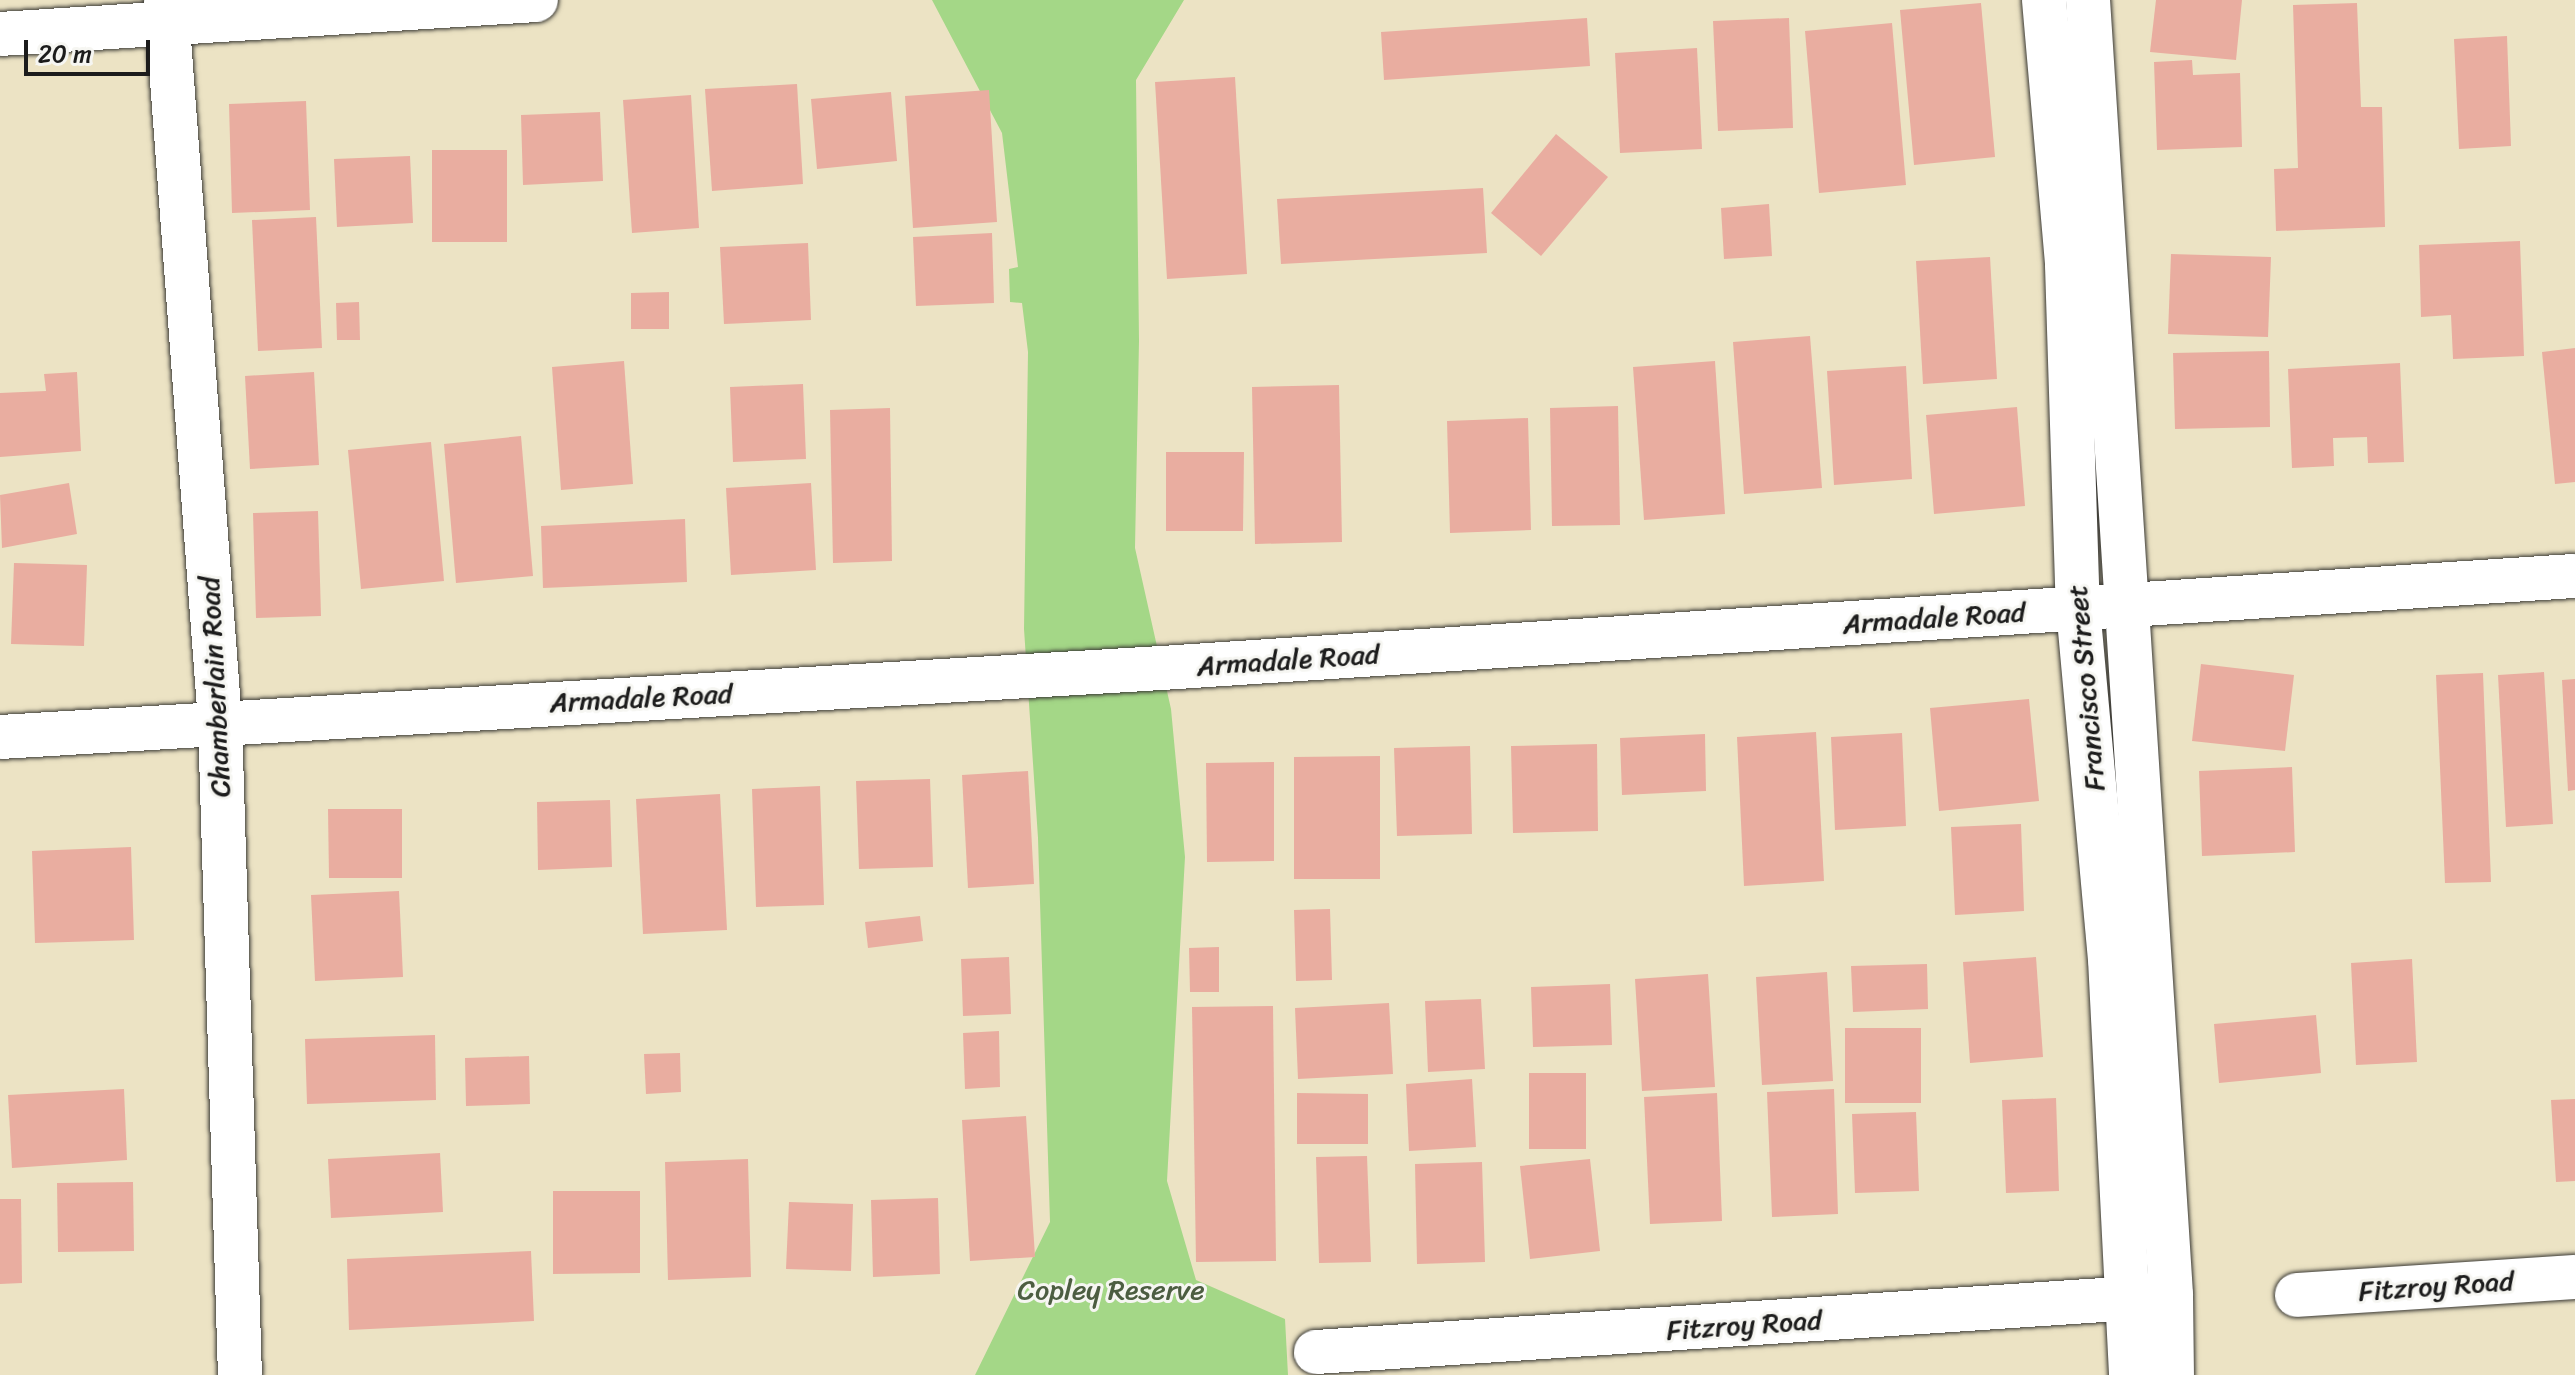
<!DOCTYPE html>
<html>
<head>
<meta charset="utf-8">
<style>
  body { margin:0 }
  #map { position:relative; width:2575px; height:1375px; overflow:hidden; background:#ece3c4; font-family:Sriracha,sans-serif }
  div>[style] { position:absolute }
  .green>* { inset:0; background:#a4d787 }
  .building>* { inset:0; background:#e9ada0 }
  .roads { filter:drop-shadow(0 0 2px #3b3a35) drop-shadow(0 0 2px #3b3a35) }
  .minor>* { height:44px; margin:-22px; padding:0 22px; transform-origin:22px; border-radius:22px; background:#fff }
  .tertiary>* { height:44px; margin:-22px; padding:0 22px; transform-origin:22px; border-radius:22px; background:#fff }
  span { translate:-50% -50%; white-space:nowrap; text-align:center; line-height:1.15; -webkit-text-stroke:6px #f6f6f2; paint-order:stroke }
  .street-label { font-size:28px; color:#1c1c1c }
  .park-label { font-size:28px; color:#4c5d41 }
  .scale { position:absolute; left:24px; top:40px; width:126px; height:36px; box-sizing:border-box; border:4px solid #1c1c1c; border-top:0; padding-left:10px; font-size:24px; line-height:28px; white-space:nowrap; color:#1c1c1c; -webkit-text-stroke:6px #f6f6f2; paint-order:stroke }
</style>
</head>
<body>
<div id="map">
  <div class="green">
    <div style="clip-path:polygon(932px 0,1184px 0,1136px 80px,1139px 341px,1135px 548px,1171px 709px,1185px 857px,1167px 1181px,1196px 1280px,1285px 1319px,1288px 1375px,975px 1375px,1050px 1222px,1038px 838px,1024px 629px,1028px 352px,1022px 303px,1010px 302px,1009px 269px,1018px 267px,1002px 133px)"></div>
  </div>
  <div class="building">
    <div style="clip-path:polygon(2156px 0,2242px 0,2236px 60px,2150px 52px)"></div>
    <div style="clip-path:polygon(1981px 3px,1995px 157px,1914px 165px,1900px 10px)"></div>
    <div style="clip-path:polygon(2357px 3px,2361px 107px,2382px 107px,2385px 227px,2276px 231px,2274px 169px,2298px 168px,2293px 5px)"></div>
    <div style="clip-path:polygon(1587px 18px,1590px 66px,1384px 80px,1381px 32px)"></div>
    <div style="clip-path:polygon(1789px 18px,1793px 128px,1718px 131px,1713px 21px)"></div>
    <div style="clip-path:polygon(1892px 23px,1906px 185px,1819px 193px,1805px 31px)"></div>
    <div style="clip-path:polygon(2507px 36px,2511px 146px,2459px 149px,2454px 39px)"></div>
    <div style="clip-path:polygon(1697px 48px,1702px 149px,1620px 153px,1615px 53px)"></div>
    <div style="clip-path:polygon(2192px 60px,2193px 75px,2240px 73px,2242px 147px,2157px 150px,2154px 62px)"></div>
    <div style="clip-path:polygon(1235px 77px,1247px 274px,1167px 279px,1155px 82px)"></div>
    <div style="clip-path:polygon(797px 84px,803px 184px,712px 191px,705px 89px)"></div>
    <div style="clip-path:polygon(989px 90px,997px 222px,913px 228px,905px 96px)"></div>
    <div style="clip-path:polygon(891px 92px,897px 161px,817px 169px,811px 99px)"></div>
    <div style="clip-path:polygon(691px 95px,699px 228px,632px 233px,623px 100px)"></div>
    <div style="clip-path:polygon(306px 101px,310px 210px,232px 213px,229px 104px)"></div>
    <div style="clip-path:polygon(600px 112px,603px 181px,523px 185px,521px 115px)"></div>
    <div style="clip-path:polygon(1556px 134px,1608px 177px,1541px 256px,1491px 213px)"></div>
    <div style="clip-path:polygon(432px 150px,507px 150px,507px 242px,432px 242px)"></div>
    <div style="clip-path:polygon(410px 156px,413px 223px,337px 227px,334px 159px)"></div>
    <div style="clip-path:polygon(1483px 188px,1487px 253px,1281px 264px,1277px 199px)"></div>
    <div style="clip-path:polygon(1769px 204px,1772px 256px,1724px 259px,1721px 208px)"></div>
    <div style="clip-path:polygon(316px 217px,322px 348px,258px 351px,252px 220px)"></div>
    <div style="clip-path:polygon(992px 233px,994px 303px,916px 306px,913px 237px)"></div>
    <div style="clip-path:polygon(2520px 241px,2524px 356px,2453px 359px,2451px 315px,2421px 317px,2419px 245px)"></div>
    <div style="clip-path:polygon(808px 243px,811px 320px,724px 324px,720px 247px)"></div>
    <div style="clip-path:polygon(2171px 254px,2271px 257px,2268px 337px,2168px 334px)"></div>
    <div style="clip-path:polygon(1990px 257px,1997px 379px,1923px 384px,1916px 261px)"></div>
    <div style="clip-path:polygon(669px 292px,669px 329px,631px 329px,631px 293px)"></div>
    <div style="clip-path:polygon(359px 302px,360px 340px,337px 340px,336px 303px)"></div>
    <div style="clip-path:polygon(1810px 336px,1822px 488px,1744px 494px,1733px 342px)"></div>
    <div style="clip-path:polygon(2575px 348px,2575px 482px,2555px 484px,2542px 352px)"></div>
    <div style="clip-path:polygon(2269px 351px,2270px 427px,2175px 429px,2173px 353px)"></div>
    <div style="clip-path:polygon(624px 361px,633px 484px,561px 490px,552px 367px)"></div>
    <div style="clip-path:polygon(1715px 361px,1725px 514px,1644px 520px,1633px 367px)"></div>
    <div style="clip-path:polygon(2400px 363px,2404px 462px,2368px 463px,2367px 437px,2333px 438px,2334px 466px,2292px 468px,2288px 369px)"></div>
    <div style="clip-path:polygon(1906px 366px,1912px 479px,1834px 485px,1827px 371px)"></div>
    <div style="clip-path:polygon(77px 372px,81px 451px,0 457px,0 393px,46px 391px,44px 374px)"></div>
    <div style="clip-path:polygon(314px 372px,319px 465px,250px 469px,245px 376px)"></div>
    <div style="clip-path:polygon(803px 384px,806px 459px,733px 462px,730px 387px)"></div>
    <div style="clip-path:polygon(1339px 385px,1342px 542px,1255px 544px,1252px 387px)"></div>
    <div style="clip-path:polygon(1618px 406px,1620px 525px,1552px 526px,1550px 408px)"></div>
    <div style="clip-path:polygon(2017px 407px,2025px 506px,1934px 514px,1926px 415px)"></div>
    <div style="clip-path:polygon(890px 408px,892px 561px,833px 563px,830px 410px)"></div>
    <div style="clip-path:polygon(1528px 418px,1531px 530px,1450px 533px,1447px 421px)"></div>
    <div style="clip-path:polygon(521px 436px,533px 576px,456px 583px,444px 444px)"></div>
    <div style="clip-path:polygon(431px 442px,444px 581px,361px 589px,348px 450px)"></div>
    <div style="clip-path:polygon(1166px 452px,1244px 452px,1243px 531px,1166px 531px)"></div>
    <div style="clip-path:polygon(69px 483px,77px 534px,2px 548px,0 495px)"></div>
    <div style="clip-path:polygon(811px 483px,816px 570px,731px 575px,726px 488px)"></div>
    <div style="clip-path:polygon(318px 511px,321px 616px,256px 618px,253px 513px)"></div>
    <div style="clip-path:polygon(685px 519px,687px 582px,543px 588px,541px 526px)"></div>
    <div style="clip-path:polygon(14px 563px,87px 565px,84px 646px,11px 644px)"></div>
    <div style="clip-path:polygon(2201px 664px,2294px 675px,2285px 751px,2192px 741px)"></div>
    <div style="clip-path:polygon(2544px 672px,2553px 824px,2506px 827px,2498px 675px)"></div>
    <div style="clip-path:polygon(2483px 673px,2491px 882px,2445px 883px,2436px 675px)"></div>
    <div style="clip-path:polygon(2575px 679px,2575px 790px,2568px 791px,2562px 680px)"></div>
    <div style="clip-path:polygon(2029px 699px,2039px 801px,1939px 811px,1930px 708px)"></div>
    <div style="clip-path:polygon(1816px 732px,1824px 881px,1744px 886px,1737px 737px)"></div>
    <div style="clip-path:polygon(1902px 733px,1906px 826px,1835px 830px,1831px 737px)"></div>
    <div style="clip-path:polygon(1705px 734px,1706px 791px,1622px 795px,1620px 738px)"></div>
    <div style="clip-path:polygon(1597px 744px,1598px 831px,1513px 833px,1511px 746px)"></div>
    <div style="clip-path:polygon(1470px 746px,1472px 834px,1397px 836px,1394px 748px)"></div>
    <div style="clip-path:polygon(1380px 756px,1380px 879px,1294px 879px,1294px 757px)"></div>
    <div style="clip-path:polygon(1274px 762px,1274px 861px,1207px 862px,1206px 763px)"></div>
    <div style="clip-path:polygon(2292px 767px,2295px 852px,2202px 856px,2199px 771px)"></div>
    <div style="clip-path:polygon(1028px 771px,1034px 884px,968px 888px,962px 775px)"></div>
    <div style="clip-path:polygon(930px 779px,933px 867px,859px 869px,856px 781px)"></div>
    <div style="clip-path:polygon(820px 786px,824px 905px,756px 907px,752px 789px)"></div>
    <div style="clip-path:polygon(720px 794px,727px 930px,643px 934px,636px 799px)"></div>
    <div style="clip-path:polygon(610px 800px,612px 867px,538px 870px,537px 802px)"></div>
    <div style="clip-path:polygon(328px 809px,402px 809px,402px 878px,329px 878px)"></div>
    <div style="clip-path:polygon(2021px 824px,2024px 911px,1955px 915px,1951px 827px)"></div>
    <div style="clip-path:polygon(131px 847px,134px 940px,35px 943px,32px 851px)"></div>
    <div style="clip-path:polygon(399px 891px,403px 977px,315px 981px,311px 895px)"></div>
    <div style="clip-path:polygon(1330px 909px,1332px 980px,1296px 981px,1294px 910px)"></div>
    <div style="clip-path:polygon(920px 916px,923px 941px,868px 948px,865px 922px)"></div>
    <div style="clip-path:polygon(1219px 947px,1219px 992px,1190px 992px,1189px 948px)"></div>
    <div style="clip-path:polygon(1009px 957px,1011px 1014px,963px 1016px,961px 959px)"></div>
    <div style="clip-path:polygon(2036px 957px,2043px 1057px,1970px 1063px,1963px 962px)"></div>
    <div style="clip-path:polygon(2412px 959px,2417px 1062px,2356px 1065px,2351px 963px)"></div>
    <div style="clip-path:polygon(1927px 964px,1928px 1009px,1853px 1012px,1851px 966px)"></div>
    <div style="clip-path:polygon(1827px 972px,1833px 1081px,1762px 1085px,1756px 977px)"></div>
    <div style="clip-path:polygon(1708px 974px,1715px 1087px,1642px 1091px,1635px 979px)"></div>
    <div style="clip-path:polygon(1610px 984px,1612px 1045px,1533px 1047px,1531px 987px)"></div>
    <div style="clip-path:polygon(1481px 999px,1485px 1069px,1428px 1072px,1425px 1001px)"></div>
    <div style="clip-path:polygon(1389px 1003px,1393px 1074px,1298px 1079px,1295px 1008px)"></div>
    <div style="clip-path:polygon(1273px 1006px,1276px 1261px,1196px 1262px,1192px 1007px)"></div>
    <div style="clip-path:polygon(2316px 1015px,2321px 1073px,2219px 1083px,2214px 1024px)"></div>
    <div style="clip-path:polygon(1845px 1028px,1921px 1028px,1921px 1103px,1845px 1103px)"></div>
    <div style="clip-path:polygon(999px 1031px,1000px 1087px,965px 1089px,963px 1033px)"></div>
    <div style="clip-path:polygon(435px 1035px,436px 1100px,307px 1104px,305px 1039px)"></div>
    <div style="clip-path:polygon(680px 1053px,681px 1092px,646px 1094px,644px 1054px)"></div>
    <div style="clip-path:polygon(529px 1056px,530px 1104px,466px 1106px,465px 1058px)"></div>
    <div style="clip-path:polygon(1529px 1073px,1586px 1073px,1586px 1149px,1529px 1149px)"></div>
    <div style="clip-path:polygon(1472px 1079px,1476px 1147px,1409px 1151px,1406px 1084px)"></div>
    <div style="clip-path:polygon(124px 1089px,127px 1160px,12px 1168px,8px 1095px)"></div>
    <div style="clip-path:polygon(1834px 1089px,1838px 1214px,1772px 1217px,1767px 1092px)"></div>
    <div style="clip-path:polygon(1297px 1093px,1368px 1094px,1368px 1144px,1297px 1144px)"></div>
    <div style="clip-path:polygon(1717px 1093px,1722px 1221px,1650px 1224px,1644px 1097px)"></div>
    <div style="clip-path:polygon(2056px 1098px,2059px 1191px,2006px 1193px,2002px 1100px)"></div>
    <div style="clip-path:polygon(2575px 1099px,2575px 1181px,2556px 1182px,2551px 1100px)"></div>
    <div style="clip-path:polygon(1916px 1112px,1919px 1191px,1855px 1193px,1852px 1114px)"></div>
    <div style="clip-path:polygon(1026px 1116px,1035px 1257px,970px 1261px,962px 1120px)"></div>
    <div style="clip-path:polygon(440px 1153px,443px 1212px,331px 1218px,328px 1159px)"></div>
    <div style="clip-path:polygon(1367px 1156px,1371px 1262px,1319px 1263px,1316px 1157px)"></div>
    <div style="clip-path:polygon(748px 1159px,751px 1277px,668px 1280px,665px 1162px)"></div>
    <div style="clip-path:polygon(1590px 1159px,1600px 1251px,1530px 1259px,1520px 1166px)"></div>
    <div style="clip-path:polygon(1482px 1162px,1485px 1262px,1417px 1264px,1415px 1164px)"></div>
    <div style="clip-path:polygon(133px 1182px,134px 1251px,58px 1252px,57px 1183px)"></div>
    <div style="clip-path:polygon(553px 1191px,640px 1191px,640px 1273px,553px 1274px)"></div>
    <div style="clip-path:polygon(938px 1198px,940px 1274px,873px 1277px,871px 1200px)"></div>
    <div style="clip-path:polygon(0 1199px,21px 1199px,22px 1283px,0 1284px)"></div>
    <div style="clip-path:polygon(789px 1202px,853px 1204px,851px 1271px,786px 1269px)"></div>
    <div style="clip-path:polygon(531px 1251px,534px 1321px,349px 1330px,347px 1259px)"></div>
  </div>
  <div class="roads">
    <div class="minor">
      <div style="left:166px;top:0;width:724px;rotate:85.72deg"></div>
      <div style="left:220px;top:722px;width:653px;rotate:88.25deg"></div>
      <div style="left:0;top:34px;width:537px;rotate:-3.63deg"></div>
      <div style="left:0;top:737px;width:1164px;rotate:-3.4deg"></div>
      <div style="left:1162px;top:668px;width:1416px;rotate:-3.73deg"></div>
      <div style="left:2297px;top:1295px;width:279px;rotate:-3.7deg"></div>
      <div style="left:1316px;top:1352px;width:850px;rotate:-3.78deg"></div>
    </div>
    <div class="tertiary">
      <div style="left:2044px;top:0;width:266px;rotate:85deg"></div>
      <div style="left:2067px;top:265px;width:343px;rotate:88.2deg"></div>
      <div style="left:2078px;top:608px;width:352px;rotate:84.8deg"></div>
      <div style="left:2110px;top:959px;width:417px;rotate:87.1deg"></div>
      <div style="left:2088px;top:0;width:1298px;rotate:86.33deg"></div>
      <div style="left:2171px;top:1295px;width:80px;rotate:89.3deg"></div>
    </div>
  </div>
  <div class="street-label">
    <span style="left:1934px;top:618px;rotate:-4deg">Armadale Road</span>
    <span style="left:1288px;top:660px;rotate:-4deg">Armadale Road</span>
    <span style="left:215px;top:687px;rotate:-93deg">Chamberlain Road</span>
    <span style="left:2086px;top:688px;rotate:-95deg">Francisco Street</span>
    <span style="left:641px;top:698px;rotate:-3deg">Armadale Road</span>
    <span style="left:2436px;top:1286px;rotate:-4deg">Fitzroy Road</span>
    <span style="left:1744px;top:1325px;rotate:-4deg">Fitzroy Road</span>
  </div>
  <div class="park-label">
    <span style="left:1111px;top:1290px">Copley Reserve</span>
  </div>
  <div class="scale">20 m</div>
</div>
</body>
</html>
